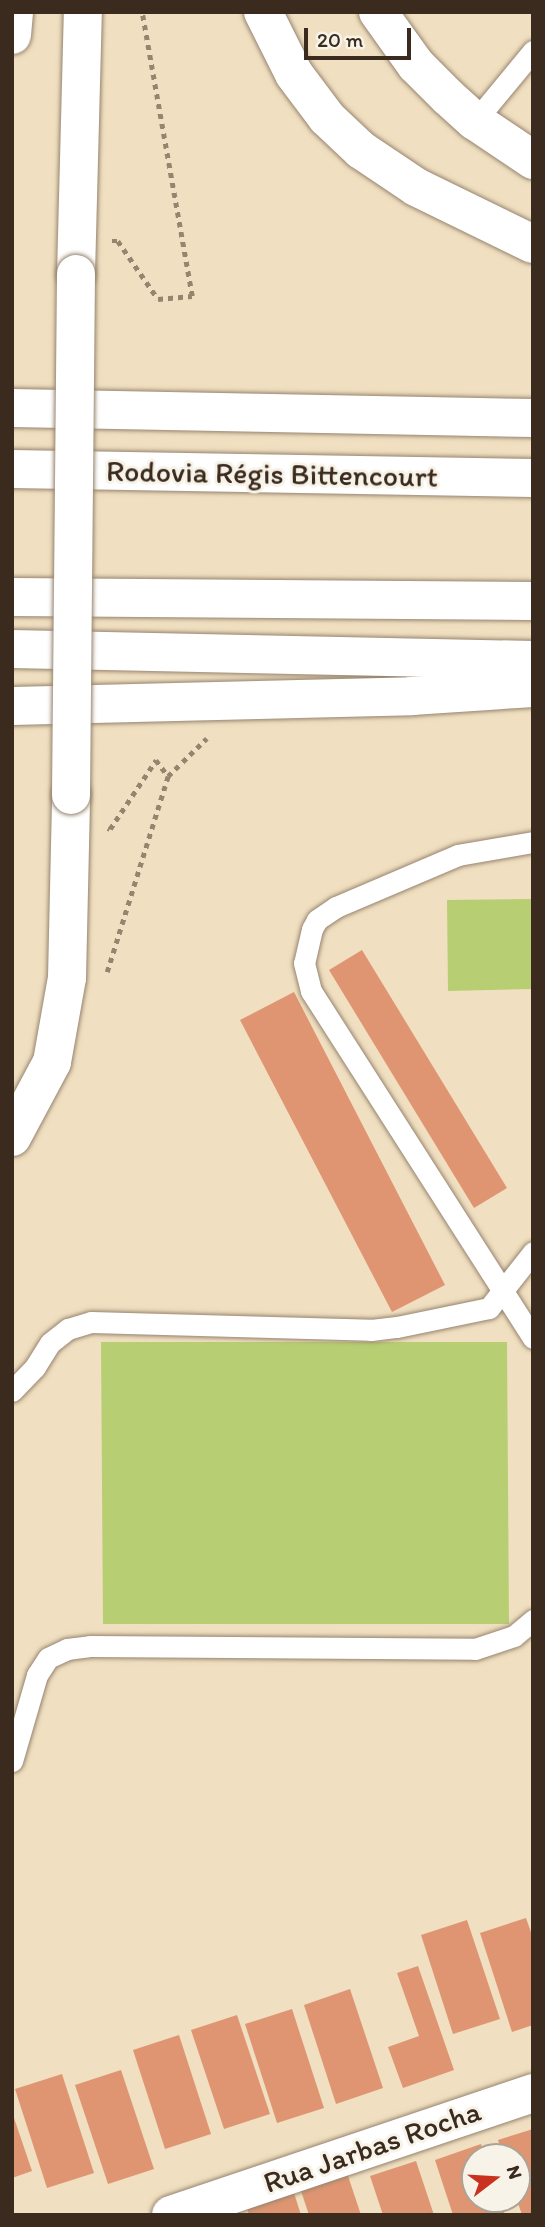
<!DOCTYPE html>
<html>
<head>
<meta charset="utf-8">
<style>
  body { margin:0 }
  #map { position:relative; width:545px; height:2227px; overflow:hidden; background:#f0dfc0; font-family:Itim,sans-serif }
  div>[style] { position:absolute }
  .green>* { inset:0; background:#b8ce73 }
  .building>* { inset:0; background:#df9572 }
  .path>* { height:4.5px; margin-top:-2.25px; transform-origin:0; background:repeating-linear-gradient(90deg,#96846f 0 5px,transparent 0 10px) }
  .roads { filter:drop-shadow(0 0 2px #96846f) drop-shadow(0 0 2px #96846f) }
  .service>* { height:21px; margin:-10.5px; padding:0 10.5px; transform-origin:10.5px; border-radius:10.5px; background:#fff }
  .minor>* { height:38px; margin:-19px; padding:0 19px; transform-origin:19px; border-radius:19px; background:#fff }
  .primary>* { height:38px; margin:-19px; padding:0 19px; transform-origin:19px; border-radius:19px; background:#fff }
  .motorway>* { height:38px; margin:-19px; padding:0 19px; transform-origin:19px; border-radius:19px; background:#fff }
  .bridges { filter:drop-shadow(0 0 2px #96846f) drop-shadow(0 0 2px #96846f) }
  .primary-bridge>* { height:38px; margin:-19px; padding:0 19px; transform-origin:19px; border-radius:19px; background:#fff }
  span { translate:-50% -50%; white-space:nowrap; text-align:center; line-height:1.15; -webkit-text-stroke:6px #f7f3e8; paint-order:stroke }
  .street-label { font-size:30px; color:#3b2a1e }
  .frame { position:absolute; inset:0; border:14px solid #3b2a1e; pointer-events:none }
  .north { position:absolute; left:461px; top:2143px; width:70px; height:70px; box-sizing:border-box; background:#f7f3e8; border:2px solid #aca397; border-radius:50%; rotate:73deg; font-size:19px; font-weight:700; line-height:28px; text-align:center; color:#3b2a1e }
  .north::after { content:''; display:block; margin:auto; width:24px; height:32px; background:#c8321e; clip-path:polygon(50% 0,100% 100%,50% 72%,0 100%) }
  .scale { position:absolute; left:304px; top:28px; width:107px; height:32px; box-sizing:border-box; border:4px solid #3b2a1e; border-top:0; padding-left:9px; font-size:21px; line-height:24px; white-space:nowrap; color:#3b2a1e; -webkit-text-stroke:5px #f7f3e8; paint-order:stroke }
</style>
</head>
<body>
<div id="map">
  <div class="green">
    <div style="clip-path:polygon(533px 899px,533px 989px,448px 991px,447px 900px)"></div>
    <div style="clip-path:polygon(101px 1342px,507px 1342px,509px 1624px,103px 1624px)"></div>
  </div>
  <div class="building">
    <div style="clip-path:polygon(362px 950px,507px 1188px,474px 1208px,329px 970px)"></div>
    <div style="clip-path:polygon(294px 992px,445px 1285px,392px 1312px,240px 1020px)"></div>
    <div style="clip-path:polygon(526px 1918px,533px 1938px,533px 2025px,512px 2032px,480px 1933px)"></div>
    <div style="clip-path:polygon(467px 1920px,500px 2019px,453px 2034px,421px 1935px)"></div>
    <div style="clip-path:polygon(418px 1966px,454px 2070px,403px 2088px,388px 2047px,419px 2036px,397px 1973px)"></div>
    <div style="clip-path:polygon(350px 1989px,383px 2088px,336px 2104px,304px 2005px)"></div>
    <div style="clip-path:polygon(292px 2009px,324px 2108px,277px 2123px,245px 2024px)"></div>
    <div style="clip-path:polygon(237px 2015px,270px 2114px,224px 2129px,191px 2030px)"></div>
    <div style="clip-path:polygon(179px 2035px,211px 2134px,165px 2149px,133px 2050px)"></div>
    <div style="clip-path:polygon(121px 2070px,154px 2169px,108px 2184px,75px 2085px)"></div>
    <div style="clip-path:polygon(62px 2074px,94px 2173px,47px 2188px,15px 2089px)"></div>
    <div style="clip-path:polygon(12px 2112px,32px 2171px,12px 2178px)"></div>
    <div style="clip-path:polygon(533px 2129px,533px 2215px,522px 2215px,517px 2200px,517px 2157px,503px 2157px,498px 2140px)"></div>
    <div style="clip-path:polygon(481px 2144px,485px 2157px,475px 2157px,475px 2199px,499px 2199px,505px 2215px,453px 2215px,435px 2160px)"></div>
    <div style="clip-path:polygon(416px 2161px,434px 2215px,383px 2215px,370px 2176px)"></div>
    <div style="clip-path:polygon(346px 2170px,361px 2215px,309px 2215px,299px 2185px)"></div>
    <div style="clip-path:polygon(294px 2193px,301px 2215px,249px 2215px,247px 2208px)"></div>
  </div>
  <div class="path">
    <div style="left:112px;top:241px;width:6px"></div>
    <div style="left:118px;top:241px;width:70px;rotate:55.4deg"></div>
    <div style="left:158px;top:299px;width:34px;rotate:-5deg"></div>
    <div style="left:192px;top:296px;width:288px;rotate:-100deg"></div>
    <div style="left:108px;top:828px;width:2px;rotate:27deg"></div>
    <div style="left:110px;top:829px;width:83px;rotate:-56.3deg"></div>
    <div style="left:156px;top:760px;width:20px;rotate:53deg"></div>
    <div style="left:168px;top:776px;width:54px;rotate:-44.3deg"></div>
    <div style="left:107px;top:972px;width:205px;rotate:-72.7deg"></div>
  </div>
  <div class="roads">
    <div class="service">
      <div style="left:475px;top:121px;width:91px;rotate:-50.4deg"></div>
      <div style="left:533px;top:842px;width:76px;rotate:170.2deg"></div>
      <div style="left:458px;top:855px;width:133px;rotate:156.9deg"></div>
      <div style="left:336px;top:907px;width:23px;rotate:146deg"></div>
      <div style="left:317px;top:920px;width:10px;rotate:119deg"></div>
      <div style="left:312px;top:929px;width:35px;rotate:103deg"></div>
      <div style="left:304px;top:963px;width:29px;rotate:76deg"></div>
      <div style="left:311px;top:991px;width:412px;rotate:57.4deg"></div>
      <div style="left:12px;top:1391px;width:33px;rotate:-46deg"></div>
      <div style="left:35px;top:1367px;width:28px;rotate:-58deg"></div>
      <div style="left:50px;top:1343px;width:23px;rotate:-38deg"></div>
      <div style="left:68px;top:1329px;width:24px;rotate:-17deg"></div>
      <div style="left:91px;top:1322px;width:280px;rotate:1.6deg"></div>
      <div style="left:371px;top:1330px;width:26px;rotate:-7deg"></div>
      <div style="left:397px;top:1327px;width:94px;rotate:-11.7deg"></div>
      <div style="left:489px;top:1308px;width:71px;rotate:-51.8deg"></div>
      <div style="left:12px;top:1761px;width:90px;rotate:-73.8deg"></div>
      <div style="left:37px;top:1675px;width:20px;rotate:-57deg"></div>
      <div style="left:48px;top:1658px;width:21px;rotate:-25deg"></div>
      <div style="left:67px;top:1649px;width:23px;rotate:-7deg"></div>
      <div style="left:90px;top:1646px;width:385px;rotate:0.4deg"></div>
      <div style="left:475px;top:1649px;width:41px;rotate:-18.4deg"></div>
      <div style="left:514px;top:1636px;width:25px;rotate:-40deg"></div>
    </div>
    <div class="minor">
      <div style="left:378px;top:12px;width:65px;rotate:54.4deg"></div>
      <div style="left:416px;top:65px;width:45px;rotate:45deg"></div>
      <div style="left:448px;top:97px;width:36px;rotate:42deg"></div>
      <div style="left:475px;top:121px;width:70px;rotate:33.9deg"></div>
      <div style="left:171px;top:2215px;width:382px;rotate:-18.6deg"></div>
    </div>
    <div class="primary">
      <div style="left:263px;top:12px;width:69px;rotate:63.4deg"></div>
      <div style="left:294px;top:74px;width:55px;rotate:53.1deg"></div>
      <div style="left:327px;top:118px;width:47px;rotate:43.3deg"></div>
      <div style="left:361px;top:150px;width:66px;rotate:33.9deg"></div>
      <div style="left:416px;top:187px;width:130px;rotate:26deg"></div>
      <div style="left:12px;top:35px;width:23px;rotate:-85deg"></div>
      <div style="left:76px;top:274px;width:262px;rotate:-88.5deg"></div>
      <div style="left:12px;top:408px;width:521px;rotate:1.1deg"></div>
      <div style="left:12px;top:649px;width:521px;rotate:1.21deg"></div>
      <div style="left:12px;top:706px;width:400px;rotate:-1.4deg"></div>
      <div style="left:412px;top:696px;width:121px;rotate:-3.8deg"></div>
      <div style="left:12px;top:1137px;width:85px;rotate:-61.9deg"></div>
      <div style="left:52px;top:1062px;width:85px;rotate:-79.9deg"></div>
      <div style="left:67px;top:978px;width:183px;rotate:-88.7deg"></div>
    </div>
    <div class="motorway">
      <div style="left:12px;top:469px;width:521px;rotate:0.99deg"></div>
      <div style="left:12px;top:597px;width:521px;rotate:0.44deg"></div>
    </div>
  </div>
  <div class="bridges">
    <div class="primary-bridge">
      <div style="left:71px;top:795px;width:521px;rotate:-89.45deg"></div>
    </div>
  </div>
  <div class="street-label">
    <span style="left:272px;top:474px;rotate:1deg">Rodovia Régis Bittencourt</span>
    <span style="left:372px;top:2147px;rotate:-19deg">Rua Jarbas Rocha</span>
  </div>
  <div class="frame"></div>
  <div class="north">N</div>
  <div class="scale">20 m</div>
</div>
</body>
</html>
